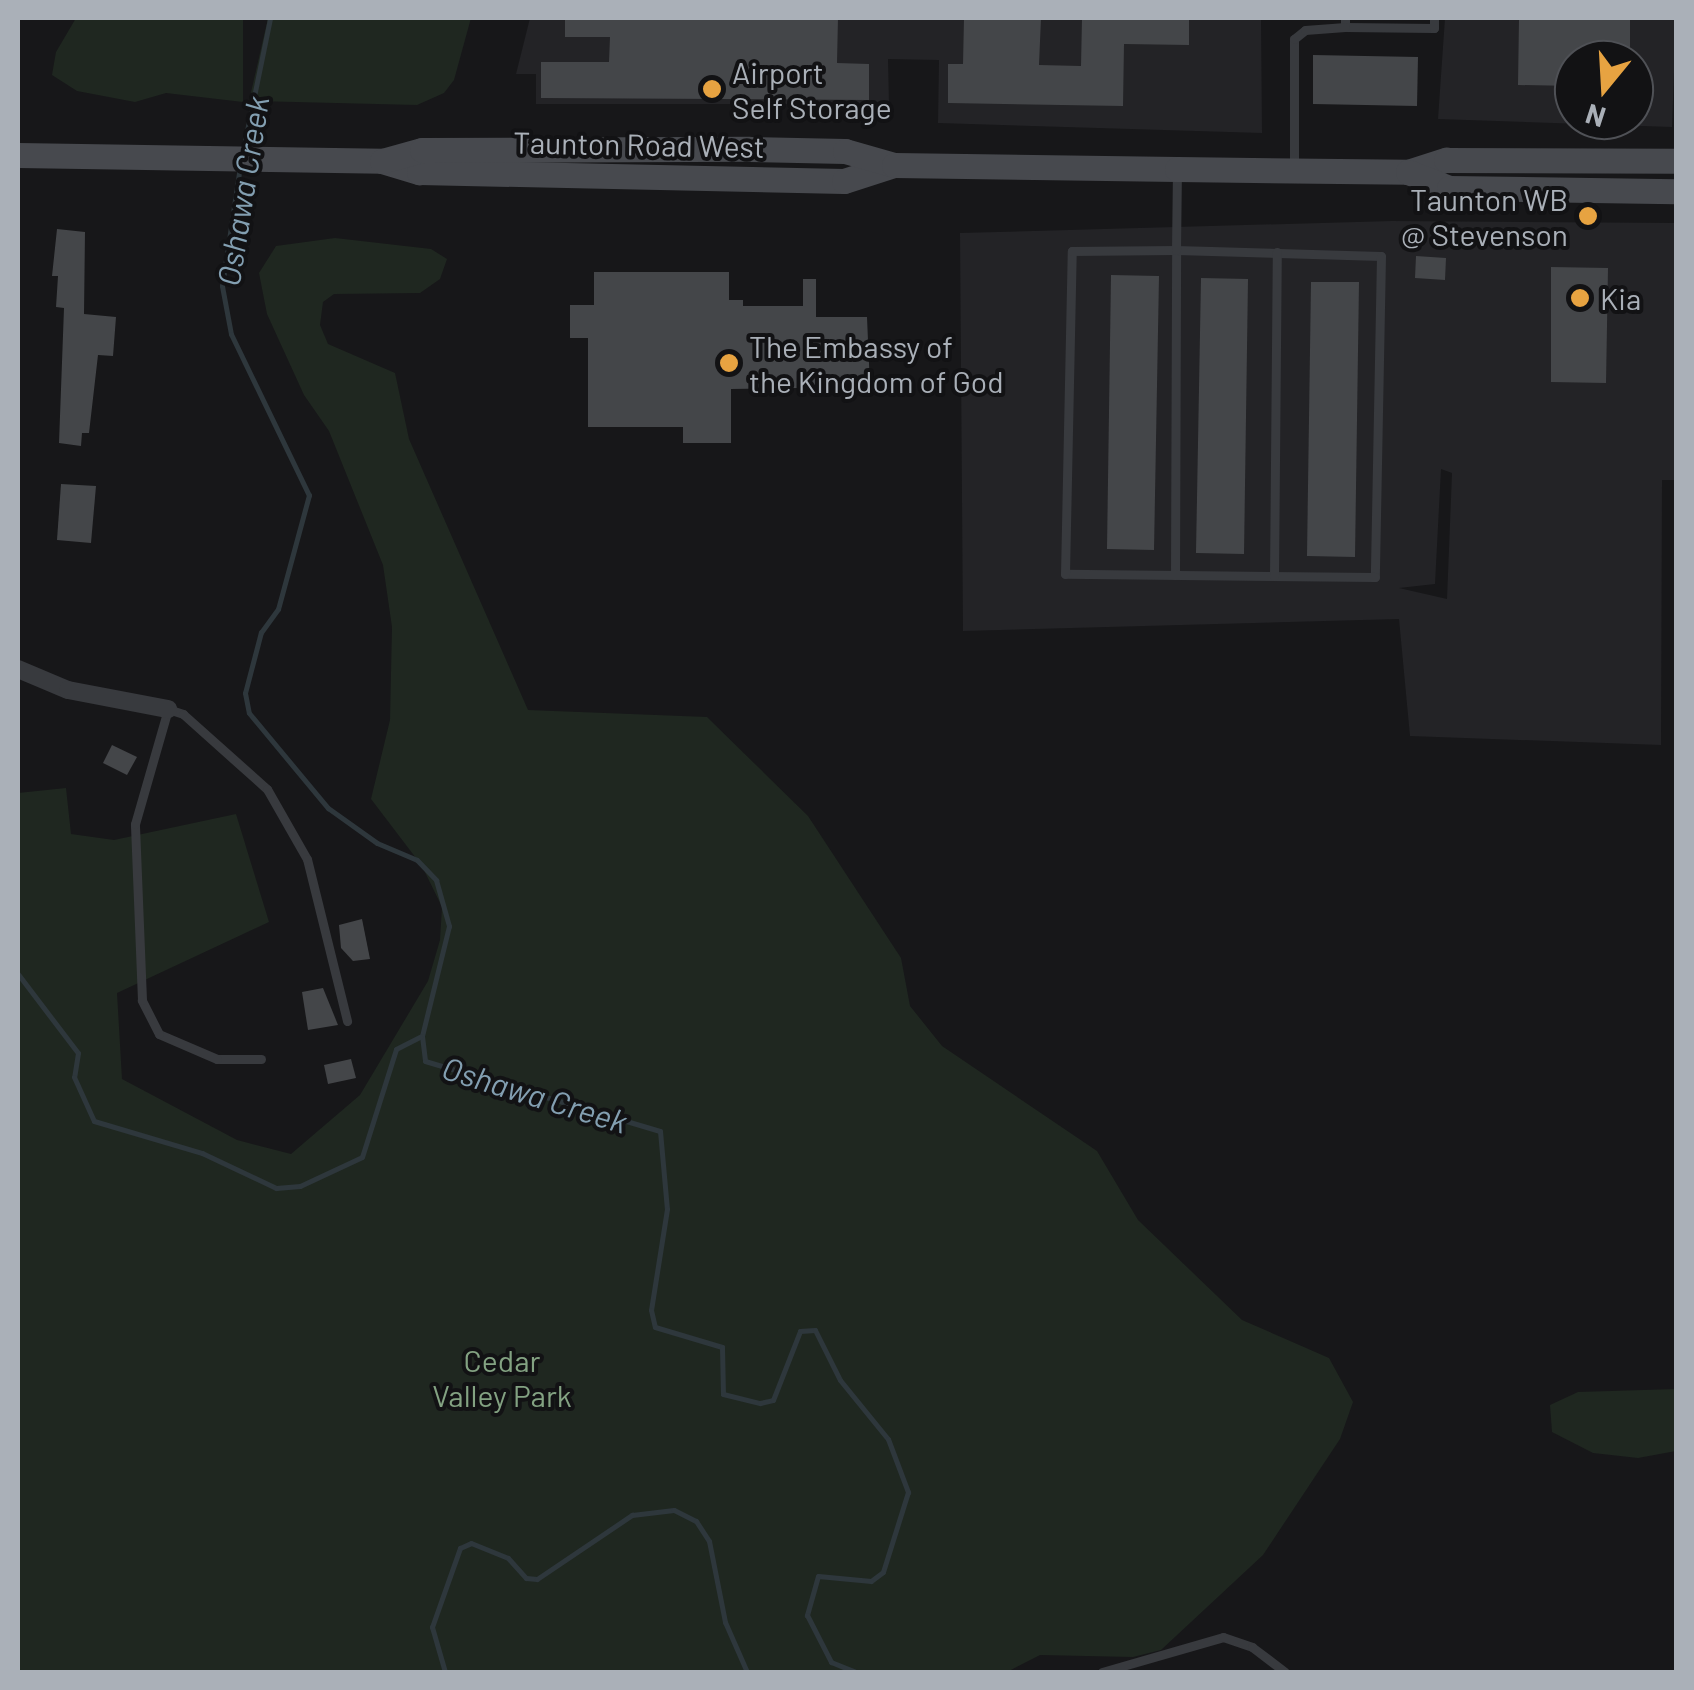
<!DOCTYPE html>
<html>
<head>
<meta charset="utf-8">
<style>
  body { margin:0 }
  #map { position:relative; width:1694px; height:1690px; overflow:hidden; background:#171719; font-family:Barlow,sans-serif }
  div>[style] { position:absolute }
  .built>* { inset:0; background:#232326 }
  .green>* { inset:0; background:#1f2720 }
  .stream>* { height:5px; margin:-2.5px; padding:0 2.5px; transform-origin:2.5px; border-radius:2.5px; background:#2e373c }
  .building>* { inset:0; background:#444649 }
  .service>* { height:9px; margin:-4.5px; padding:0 4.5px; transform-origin:4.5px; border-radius:4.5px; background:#383a3e }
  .minor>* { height:18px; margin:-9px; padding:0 9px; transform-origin:9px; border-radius:9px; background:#383a3e }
  .secondary>* { height:25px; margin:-12.5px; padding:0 12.5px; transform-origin:12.5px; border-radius:12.5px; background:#47494e }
  .dots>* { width:28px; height:28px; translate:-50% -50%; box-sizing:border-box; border:5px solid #121214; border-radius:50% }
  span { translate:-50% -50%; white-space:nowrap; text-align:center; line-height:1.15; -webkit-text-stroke:8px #121214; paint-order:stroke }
  .poi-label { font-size:30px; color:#aab0b8 }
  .left { translate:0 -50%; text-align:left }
  .right { translate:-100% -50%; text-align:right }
  .street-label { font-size:30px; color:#aab0b8 }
  .park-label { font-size:30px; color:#83a282 }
  .water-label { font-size:32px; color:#839fb1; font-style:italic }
  .frame { position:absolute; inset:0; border:20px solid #aab0b8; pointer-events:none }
  .north { position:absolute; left:1554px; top:40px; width:100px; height:100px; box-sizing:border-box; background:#121214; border:2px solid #4f5156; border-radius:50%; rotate:198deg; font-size:28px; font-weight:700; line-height:40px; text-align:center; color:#aab0b8 }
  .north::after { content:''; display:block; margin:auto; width:35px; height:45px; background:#e7a341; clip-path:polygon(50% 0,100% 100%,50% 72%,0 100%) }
</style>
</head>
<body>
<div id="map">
  <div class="built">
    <div style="clip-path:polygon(530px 18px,1261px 18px,1262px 133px,938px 123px,939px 60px,888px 59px,889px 104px,536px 104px,536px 74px,516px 74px)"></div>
    <div style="clip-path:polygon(evenodd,1445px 18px,1676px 18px,1672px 127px,1438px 119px,1445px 18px,1574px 60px,1634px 60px,1634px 120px,1574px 120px,1574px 60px)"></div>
    <div style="clip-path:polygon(evenodd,1392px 221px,1676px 223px,1676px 480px,1662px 480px,1661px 745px,1410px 736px,1399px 619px,963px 631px,960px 233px,1392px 221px,1441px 469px,1452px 473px,1447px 599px,1399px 588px,1435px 584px,1441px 469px)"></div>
  </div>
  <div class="green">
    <div style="clip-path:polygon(76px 18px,243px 18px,243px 102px,166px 93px,135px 102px,77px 91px,52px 75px,56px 52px)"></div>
    <div style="clip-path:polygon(268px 18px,471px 18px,454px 80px,444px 93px,417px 105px,249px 101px)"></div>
    <div style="clip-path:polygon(335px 238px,431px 249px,447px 259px,440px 279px,420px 293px,334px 294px,323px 302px,320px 325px,328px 344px,395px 373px,409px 439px,528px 710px,707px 717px,808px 816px,901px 958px,910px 1006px,942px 1046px,1097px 1151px,1138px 1220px,1242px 1320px,1329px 1358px,1353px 1402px,1340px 1439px,1263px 1555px,1161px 1650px,1133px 1657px,1040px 1655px,1007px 1672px,18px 1672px,18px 793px,66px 788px,71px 834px,114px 840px,236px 814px,269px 922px,117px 993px,122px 1079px,237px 1140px,291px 1154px,360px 1095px,428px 981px,440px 940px,442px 907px,422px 866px,371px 799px,390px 720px,392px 627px,383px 565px,329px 431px,304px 395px,267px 314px,259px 273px,276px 246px)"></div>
    <div style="clip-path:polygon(1676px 1389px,1676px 1451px,1638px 1458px,1593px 1453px,1552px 1432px,1550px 1405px,1578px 1392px)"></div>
  </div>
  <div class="stream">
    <div style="left:243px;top:150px;width:135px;rotate:-78.4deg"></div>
    <div style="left:240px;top:166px;width:121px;rotate:98.5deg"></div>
    <div style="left:222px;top:286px;width:49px;rotate:79.4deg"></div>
    <div style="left:231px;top:334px;width:179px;rotate:64.2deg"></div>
    <div style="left:309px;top:495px;width:118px;rotate:105.2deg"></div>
    <div style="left:278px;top:609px;width:29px;rotate:126deg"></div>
    <div style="left:261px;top:632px;width:63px;rotate:104.7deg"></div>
    <div style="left:245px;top:693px;width:20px;rotate:79deg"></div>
    <div style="left:249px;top:713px;width:124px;rotate:50.3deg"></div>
    <div style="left:328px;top:808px;width:60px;rotate:35.5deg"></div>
    <div style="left:377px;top:843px;width:43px;rotate:23deg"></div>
    <div style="left:417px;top:860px;width:28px;rotate:46deg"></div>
    <div style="left:436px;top:880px;width:48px;rotate:74.2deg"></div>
    <div style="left:449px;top:926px;width:113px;rotate:103.8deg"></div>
    <div style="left:422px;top:1036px;width:25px;rotate:83deg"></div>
    <div style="left:425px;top:1061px;width:245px;rotate:16.6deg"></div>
    <div style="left:660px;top:1131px;width:78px;rotate:84.9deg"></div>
    <div style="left:667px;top:1209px;width:102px;rotate:99deg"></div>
    <div style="left:651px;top:1310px;width:17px;rotate:77deg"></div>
    <div style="left:655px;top:1327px;width:70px;rotate:16.6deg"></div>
    <div style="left:722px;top:1347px;width:47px;rotate:88.8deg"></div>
    <div style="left:723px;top:1394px;width:38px;rotate:14deg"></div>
    <div style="left:760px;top:1403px;width:13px;rotate:-13deg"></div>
    <div style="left:773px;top:1400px;width:74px;rotate:-68.6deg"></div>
    <div style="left:800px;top:1331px;width:15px;rotate:-4deg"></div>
    <div style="left:815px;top:1330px;width:56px;rotate:63.4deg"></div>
    <div style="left:840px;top:1380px;width:76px;rotate:50.9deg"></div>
    <div style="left:888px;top:1439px;width:57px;rotate:69.3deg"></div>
    <div style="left:908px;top:1492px;width:84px;rotate:107.4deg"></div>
    <div style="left:883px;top:1572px;width:15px;rotate:143deg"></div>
    <div style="left:871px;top:1581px;width:53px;rotate:-174.6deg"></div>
    <div style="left:818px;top:1576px;width:41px;rotate:105.8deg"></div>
    <div style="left:807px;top:1615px;width:53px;rotate:62.9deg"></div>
    <div style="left:831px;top:1662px;width:27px;rotate:22deg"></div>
    <div style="left:18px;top:974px;width:99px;rotate:52.8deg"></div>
    <div style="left:78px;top:1053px;width:24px;rotate:99deg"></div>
    <div style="left:74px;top:1077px;width:48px;rotate:65.6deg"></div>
    <div style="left:94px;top:1121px;width:113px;rotate:16.5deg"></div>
    <div style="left:202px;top:1153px;width:82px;rotate:25.3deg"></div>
    <div style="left:276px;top:1188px;width:24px;rotate:-5deg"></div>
    <div style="left:300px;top:1186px;width:68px;rotate:-25.1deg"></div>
    <div style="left:362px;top:1157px;width:113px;rotate:-72.5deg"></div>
    <div style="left:396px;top:1049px;width:27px;rotate:-27deg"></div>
    <div style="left:445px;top:1672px;width:47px;rotate:-106.1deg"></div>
    <div style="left:432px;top:1627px;width:84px;rotate:-70.5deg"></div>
    <div style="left:460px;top:1548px;width:12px;rotate:-24deg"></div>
    <div style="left:471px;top:1543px;width:40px;rotate:22deg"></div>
    <div style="left:508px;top:1558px;width:27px;rotate:48deg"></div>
    <div style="left:526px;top:1578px;width:11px;rotate:5deg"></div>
    <div style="left:537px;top:1579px;width:115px;rotate:-34deg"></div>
    <div style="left:632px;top:1515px;width:42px;rotate:-6.8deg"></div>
    <div style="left:674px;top:1510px;width:25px;rotate:27deg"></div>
    <div style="left:696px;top:1521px;width:24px;rotate:57deg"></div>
    <div style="left:709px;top:1541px;width:83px;rotate:78.8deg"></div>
    <div style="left:725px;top:1622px;width:55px;rotate:66.3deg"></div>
  </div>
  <div class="building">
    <div style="clip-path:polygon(565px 18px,838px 18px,837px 63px,869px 64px,869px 100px,541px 98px,541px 62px,609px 62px,610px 37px,565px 37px)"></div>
    <div style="clip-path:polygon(964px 18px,1041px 18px,1039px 65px,1081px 66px,1082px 18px,1189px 18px,1189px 45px,1124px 44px,1123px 106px,948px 103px,948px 64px,963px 64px)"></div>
    <div style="clip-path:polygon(1519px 18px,1630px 18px,1630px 60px,1574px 60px,1574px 86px,1518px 85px)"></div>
    <div style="clip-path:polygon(1313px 55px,1418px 57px,1417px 106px,1313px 104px)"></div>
    <div style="clip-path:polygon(57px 229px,85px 232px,84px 314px,116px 317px,113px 356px,98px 355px,89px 433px,82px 433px,81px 446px,59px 443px,64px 308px,56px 307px,58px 276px,52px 276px)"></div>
    <div style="clip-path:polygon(1416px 256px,1446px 258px,1445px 280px,1415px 278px)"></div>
    <div style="clip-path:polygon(1551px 267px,1608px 268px,1606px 383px,1551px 382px)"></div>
    <div style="clip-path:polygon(594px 272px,729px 272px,729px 300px,743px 300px,743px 306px,803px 306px,803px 279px,816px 279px,816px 317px,867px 317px,870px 387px,731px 389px,731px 443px,683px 443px,683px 427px,588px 427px,588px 338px,570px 338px,570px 305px,594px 305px)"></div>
    <div style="clip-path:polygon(1111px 275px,1159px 276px,1154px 550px,1107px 549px)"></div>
    <div style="clip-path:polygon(1201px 278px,1248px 279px,1244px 554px,1196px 553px)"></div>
    <div style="clip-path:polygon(1311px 282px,1359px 282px,1355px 557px,1307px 556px)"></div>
    <div style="clip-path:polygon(61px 484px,96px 486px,91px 543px,57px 540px)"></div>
    <div style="clip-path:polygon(112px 745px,137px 757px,127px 775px,103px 763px)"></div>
    <div style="clip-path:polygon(362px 919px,370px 959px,353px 961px,341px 948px,339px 925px)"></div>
    <div style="clip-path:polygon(323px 988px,338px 1025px,308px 1030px,302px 992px)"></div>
    <div style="clip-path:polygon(351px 1059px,356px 1078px,328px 1084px,324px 1065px)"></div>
  </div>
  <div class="service">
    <div style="left:1345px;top:18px;width:9px;rotate:90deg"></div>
    <div style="left:1345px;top:27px;width:89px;rotate:0.6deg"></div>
    <div style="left:1434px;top:28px;width:10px;rotate:-90deg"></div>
    <div style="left:1294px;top:168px;width:129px;rotate:-90deg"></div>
    <div style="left:1294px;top:39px;width:14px;rotate:-39deg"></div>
    <div style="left:1305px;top:30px;width:40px;rotate:-4.3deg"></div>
    <div style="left:1175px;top:575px;width:325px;rotate:-89.8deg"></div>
    <div style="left:1176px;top:250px;width:205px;rotate:1.7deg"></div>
    <div style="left:1381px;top:256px;width:321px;rotate:91.1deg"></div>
    <div style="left:1375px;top:577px;width:310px;rotate:-179.4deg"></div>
    <div style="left:1065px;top:574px;width:323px;rotate:-88.8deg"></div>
    <div style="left:1072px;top:251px;width:104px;rotate:-0.6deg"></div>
    <div style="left:1176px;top:250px;width:78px;rotate:-89.3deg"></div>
    <div style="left:1274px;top:576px;width:324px;rotate:-89.5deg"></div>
    <div style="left:261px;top:1059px;width:44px;rotate:180deg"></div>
    <div style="left:217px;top:1059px;width:63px;rotate:-156.7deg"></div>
    <div style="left:159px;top:1034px;width:38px;rotate:-117deg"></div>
    <div style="left:142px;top:1000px;width:176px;rotate:-92.3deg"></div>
    <div style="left:135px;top:824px;width:120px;rotate:-74deg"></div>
    <div style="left:168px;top:709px;width:16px;rotate:18deg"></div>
    <div style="left:183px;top:714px;width:113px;rotate:41.8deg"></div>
    <div style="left:267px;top:789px;width:81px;rotate:60.3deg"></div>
    <div style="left:307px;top:859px;width:167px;rotate:76.1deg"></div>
    <div style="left:1102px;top:1672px;width:126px;rotate:-16.1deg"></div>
    <div style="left:1223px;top:1637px;width:31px;rotate:19deg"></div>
    <div style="left:1252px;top:1647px;width:41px;rotate:37.1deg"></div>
  </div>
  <div class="minor">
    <div style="left:18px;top:669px;width:54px;rotate:22.8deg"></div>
    <div style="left:68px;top:690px;width:102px;rotate:10.8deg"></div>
  </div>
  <div class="secondary">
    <div style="left:18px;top:155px;width:364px;rotate:0.9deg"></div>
    <div style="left:382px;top:161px;width:39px;rotate:17deg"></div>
    <div style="left:419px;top:172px;width:425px;rotate:1.2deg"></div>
    <div style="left:844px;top:181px;width:52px;rotate:-17.7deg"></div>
    <div style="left:382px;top:161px;width:41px;rotate:-15.4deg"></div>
    <div style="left:422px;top:150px;width:327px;rotate:-0.2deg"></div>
    <div style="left:749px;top:149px;width:96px;rotate:1.2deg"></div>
    <div style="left:845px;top:151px;width:51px;rotate:15.9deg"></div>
    <div style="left:894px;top:165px;width:283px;rotate:0.8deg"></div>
    <div style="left:1177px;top:169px;width:231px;rotate:0.7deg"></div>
    <div style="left:1408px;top:172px;width:40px;rotate:-18deg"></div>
    <div style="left:1446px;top:160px;width:230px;rotate:0.2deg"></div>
    <div style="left:1408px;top:172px;width:44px;rotate:21.3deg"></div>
    <div style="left:1449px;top:188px;width:227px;rotate:0.8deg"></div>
  </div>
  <div class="dots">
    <div style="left:712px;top:89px;background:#e7a341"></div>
    <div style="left:1588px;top:216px;background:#e7a341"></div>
    <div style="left:1580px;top:298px;background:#e7a341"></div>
    <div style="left:729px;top:363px;background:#e7a341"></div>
  </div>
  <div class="poi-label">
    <span class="left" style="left:732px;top:89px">Airport<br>Self Storage</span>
    <span class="right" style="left:1568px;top:216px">Taunton WB<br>@ Stevenson</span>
    <span class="left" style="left:1600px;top:298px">Kia</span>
    <span class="left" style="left:749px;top:363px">The Embassy of<br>the Kingdom of God</span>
  </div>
  <div class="street-label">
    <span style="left:639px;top:144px;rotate:1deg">Taunton Road West</span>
  </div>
  <div class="park-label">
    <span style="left:502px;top:1377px">Cedar<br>Valley Park</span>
  </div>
  <div class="water-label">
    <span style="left:242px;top:191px;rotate:-81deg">Oshawa Creek</span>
    <span style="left:535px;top:1094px;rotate:17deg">Oshawa Creek</span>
  </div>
  <div class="frame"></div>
  <div class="north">N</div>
</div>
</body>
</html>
